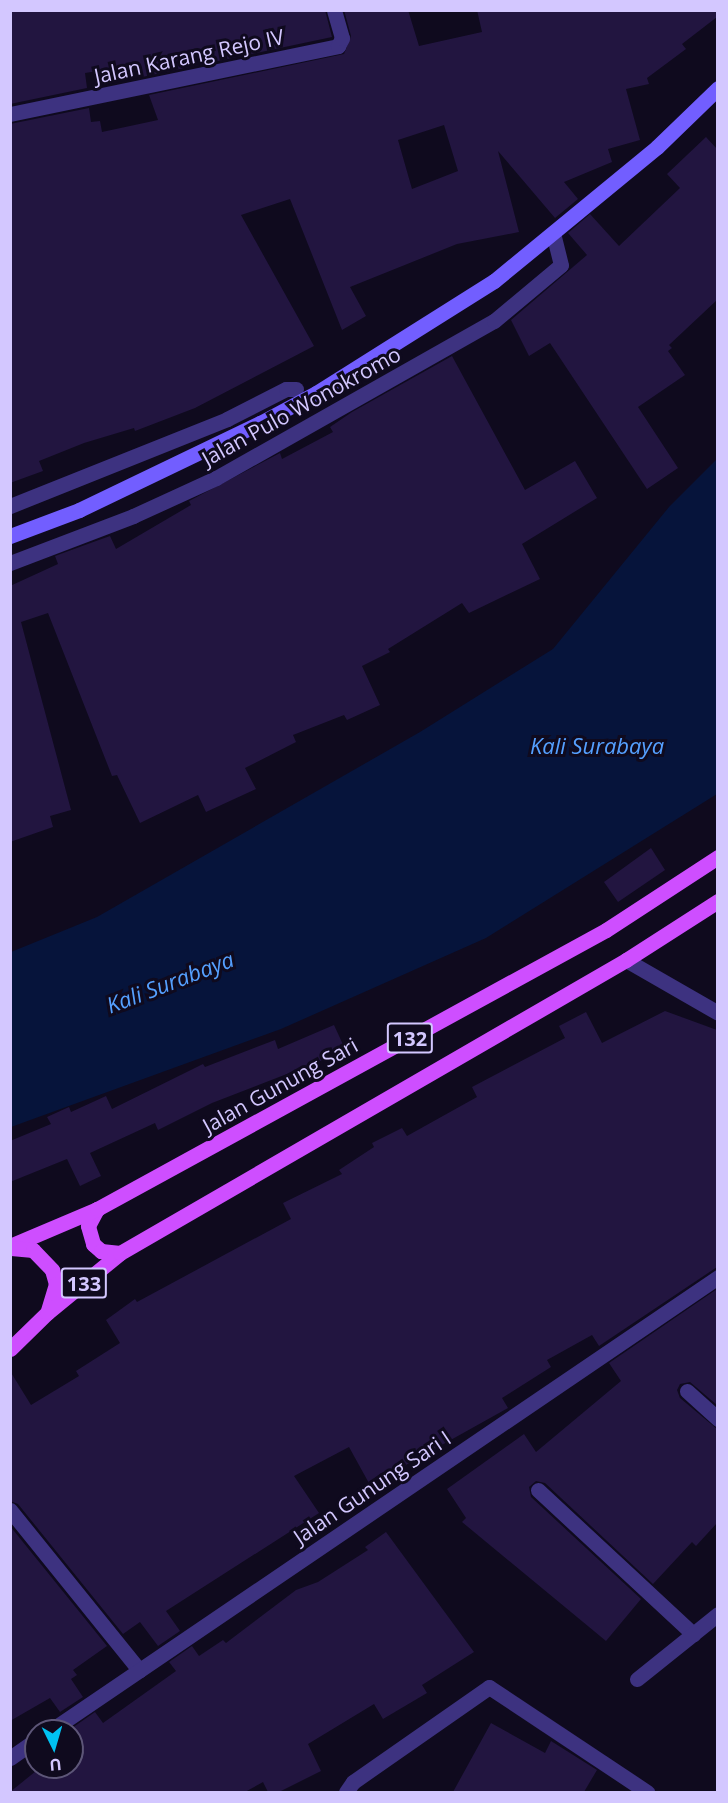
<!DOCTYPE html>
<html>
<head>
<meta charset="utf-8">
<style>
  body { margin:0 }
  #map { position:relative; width:728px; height:1803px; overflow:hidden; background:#0f0a1e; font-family:"Open Sans",sans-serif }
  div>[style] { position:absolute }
  .water>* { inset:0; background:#06143b }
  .building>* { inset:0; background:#221540 }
  .street>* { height:15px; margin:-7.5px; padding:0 7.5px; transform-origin:7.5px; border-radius:7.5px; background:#3d3280 }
  .secondary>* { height:15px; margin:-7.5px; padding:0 7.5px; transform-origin:7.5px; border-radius:7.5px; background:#725eff }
  .primary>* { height:15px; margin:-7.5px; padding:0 7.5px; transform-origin:7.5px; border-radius:7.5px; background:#ce4eff }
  span { translate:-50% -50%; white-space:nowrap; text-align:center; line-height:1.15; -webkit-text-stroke:6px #0f0a1e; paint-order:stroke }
  .shield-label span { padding:2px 4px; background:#0f0a1e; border:2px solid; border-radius:4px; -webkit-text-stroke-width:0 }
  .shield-label { font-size:20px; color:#d3c7ff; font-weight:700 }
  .street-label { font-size:21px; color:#d3c7ff }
  .water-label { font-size:22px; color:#55a0ff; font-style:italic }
  .frame { position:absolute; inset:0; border:12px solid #d3c7ff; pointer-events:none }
  .north { position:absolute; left:24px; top:1719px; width:60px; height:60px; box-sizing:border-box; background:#0f0a1e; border:2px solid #5d5678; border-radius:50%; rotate:175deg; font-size:16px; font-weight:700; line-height:24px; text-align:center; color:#d3c7ff }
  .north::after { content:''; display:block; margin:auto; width:21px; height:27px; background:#00c2f2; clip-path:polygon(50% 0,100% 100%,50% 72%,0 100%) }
</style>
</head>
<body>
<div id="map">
  <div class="water">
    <div style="clip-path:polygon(717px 459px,717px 794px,486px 938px,281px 1029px,11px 1127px,11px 952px,97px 917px,420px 732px,553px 649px,669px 507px)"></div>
  </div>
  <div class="building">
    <div style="clip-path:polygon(10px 10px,325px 10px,332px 37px,142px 77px,137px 65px,85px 73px,87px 88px,10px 104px)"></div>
    <div style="clip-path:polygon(evenodd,344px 10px,408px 10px,419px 46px,482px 32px,477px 10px,717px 10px,717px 17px,682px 44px,686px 49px,647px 78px,649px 84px,626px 89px,640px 140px,608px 149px,612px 162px,564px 182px,578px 199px,555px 218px,498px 151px,519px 232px,457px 244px,350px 287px,366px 316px,342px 330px,290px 199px,241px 215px,314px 346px,195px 408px,135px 431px,134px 428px,84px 443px,39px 461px,43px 471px,10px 483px,10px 124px,89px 108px,91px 122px,100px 121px,102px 132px,158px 120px,149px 95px,344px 54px,351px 36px,344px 10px,444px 125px,458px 171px,412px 189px,398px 140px,444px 125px)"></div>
    <div style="clip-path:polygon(706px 137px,717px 149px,717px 300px,669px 345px,672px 348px,668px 351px,685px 375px,638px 407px,678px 468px,647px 489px,550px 343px,529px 356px,511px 320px,587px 255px,568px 233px,590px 214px,619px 246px,680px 188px,667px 174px)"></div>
    <div style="clip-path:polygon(452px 356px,525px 490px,575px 461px,597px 498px,522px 544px,540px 579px,469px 613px,462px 603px,388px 649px,390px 652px,362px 666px,380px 705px,347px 720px,344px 715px,293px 735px,296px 742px,245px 768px,256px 789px,206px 812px,198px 795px,140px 823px,117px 775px,112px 776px,48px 613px,21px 622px,71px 810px,50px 816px,53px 827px,10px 842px,10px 586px,58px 564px,55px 556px,85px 545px,110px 536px,116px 549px,191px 505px,189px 501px,280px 453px,282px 459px,333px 432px,330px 427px,352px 412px)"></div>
    <div style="clip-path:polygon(651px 848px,665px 870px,618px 902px,604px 882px)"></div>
    <div style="clip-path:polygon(665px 1011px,717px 1030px,717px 1267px,599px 1346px,592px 1335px,547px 1360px,551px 1367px,502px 1398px,508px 1408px,370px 1485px,349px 1447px,294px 1476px,319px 1513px,166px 1611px,180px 1631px,158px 1646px,140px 1622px,123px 1634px,18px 1504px,10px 1501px,10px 1371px,31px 1405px,79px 1376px,76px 1371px,120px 1343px,106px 1320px,135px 1299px,137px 1302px,291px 1219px,283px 1203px,342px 1174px,339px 1170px,374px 1147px,372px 1143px,402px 1128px,407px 1136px,477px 1097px,472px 1087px,565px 1038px,559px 1026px,586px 1012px,602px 1043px)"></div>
    <div style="clip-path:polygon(334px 1025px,346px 1051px,212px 1103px,158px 1130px,155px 1123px,90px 1153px,101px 1176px,80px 1186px,67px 1159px,10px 1182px,10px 1141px,51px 1124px,47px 1117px,69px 1107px,71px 1112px,106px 1096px,112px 1109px,203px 1064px,205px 1067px,275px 1040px,278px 1049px)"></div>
    <div style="clip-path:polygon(717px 1289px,717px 1405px,690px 1382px,680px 1384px,677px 1390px,680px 1398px,717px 1429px,717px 1523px,696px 1546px,692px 1542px,653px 1584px,545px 1483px,536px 1481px,529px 1487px,531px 1497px,641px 1599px,606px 1641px,462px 1522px,466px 1518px,447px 1489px,524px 1434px,536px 1452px,621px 1381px,609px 1363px)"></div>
    <div style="clip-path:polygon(10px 1526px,107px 1646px,73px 1670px,77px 1675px,71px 1679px,83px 1697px,60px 1712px,50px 1698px,10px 1721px)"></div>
    <div style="clip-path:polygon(386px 1532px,474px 1652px,422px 1685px,427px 1693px,383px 1719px,374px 1704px,308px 1744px,321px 1771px,279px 1792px,268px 1792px,263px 1782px,245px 1792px,10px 1792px,41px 1767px,72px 1767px,72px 1728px,95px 1712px,103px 1723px,176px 1671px,169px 1662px,192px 1646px,199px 1656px,223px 1640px,226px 1643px,296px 1590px,318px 1582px,368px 1550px,365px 1547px)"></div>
    <div style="clip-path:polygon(491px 1723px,545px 1753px,551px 1741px,597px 1770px,584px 1792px,453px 1792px)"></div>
  </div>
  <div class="street">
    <div style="left:10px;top:114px;width:335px;rotate:-11.7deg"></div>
    <div style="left:338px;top:46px;width:9px;rotate:-63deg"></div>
    <div style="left:342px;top:38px;width:29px;rotate:-106deg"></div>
    <div style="left:10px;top:506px;width:234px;rotate:-21.8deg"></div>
    <div style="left:227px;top:419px;width:66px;rotate:-27deg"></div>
    <div style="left:286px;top:389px;width:10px"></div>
    <div style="left:10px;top:563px;width:132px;rotate:-20.9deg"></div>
    <div style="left:133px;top:516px;width:91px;rotate:-24.6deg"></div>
    <div style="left:216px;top:478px;width:319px;rotate:-29.5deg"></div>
    <div style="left:494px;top:321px;width:87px;rotate:-39.9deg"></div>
    <div style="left:561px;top:265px;width:33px;rotate:-104deg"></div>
    <div style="left:626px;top:960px;width:106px;rotate:29.9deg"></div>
    <div style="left:687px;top:1391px;width:42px;rotate:42.1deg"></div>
    <div style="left:538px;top:1490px;width:212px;rotate:42.9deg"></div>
    <div style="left:10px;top:1510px;width:206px;rotate:51.1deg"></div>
    <div style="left:637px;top:1679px;width:104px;rotate:-38.7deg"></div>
    <div style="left:50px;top:1731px;width:808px;rotate:-34.2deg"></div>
    <div style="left:10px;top:1758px;width:32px;rotate:-35deg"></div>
    <div style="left:346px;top:1792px;width:12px;rotate:-55deg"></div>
    <div style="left:353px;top:1782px;width:166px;rotate:-34.9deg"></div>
    <div style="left:489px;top:1687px;width:190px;rotate:33.6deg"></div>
  </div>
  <div class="secondary">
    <div style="left:10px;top:536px;width:74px;rotate:-20.6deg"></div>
    <div style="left:79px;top:510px;width:201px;rotate:-25.7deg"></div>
    <div style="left:260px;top:423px;width:64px;rotate:-28.2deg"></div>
    <div style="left:316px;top:393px;width:210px;rotate:-32.2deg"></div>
    <div style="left:494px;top:281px;width:211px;rotate:-39.4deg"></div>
    <div style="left:657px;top:147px;width:85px;rotate:-44deg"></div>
  </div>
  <div class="primary">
    <div style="left:97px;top:1209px;width:19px;rotate:118deg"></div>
    <div style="left:88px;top:1226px;width:19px;rotate:74deg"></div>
    <div style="left:93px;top:1244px;width:11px;rotate:41deg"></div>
    <div style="left:101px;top:1251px;width:19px;rotate:6deg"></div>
    <div style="left:10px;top:1246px;width:95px;rotate:-23deg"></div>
    <div style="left:97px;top:1209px;width:580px;rotate:-28.73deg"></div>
    <div style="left:606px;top:930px;width:134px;rotate:-33.1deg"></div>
    <div style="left:11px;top:1248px;width:22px;rotate:5deg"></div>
    <div style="left:33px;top:1250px;width:28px;rotate:46deg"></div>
    <div style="left:52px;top:1270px;width:15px;rotate:74deg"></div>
    <div style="left:56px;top:1284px;width:27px;rotate:107deg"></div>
    <div style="left:10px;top:1349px;width:52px;rotate:-44.2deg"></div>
    <div style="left:47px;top:1313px;width:94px;rotate:-39.4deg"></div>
    <div style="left:120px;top:1253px;width:585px;rotate:-30.07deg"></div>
    <div style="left:626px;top:960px;width:109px;rotate:-32.7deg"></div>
  </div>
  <div class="shield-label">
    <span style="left:410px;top:1038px">132</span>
    <span style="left:84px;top:1283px">133</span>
  </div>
  <div class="street-label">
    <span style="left:189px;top:56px;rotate:-12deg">Jalan Karang Rejo IV</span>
    <span style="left:301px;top:406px;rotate:-29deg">Jalan Pulo Wonokromo</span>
    <span style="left:280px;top:1085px;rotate:-29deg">Jalan Gunung Sari</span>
    <span style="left:372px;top:1487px;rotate:-34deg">Jalan Gunung Sari I</span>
  </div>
  <div class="water-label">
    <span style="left:597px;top:746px">Kali Surabaya</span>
    <span style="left:170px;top:982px;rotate:-21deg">Kali Surabaya</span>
  </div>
  <div class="frame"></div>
  <div class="north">U</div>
</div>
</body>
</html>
